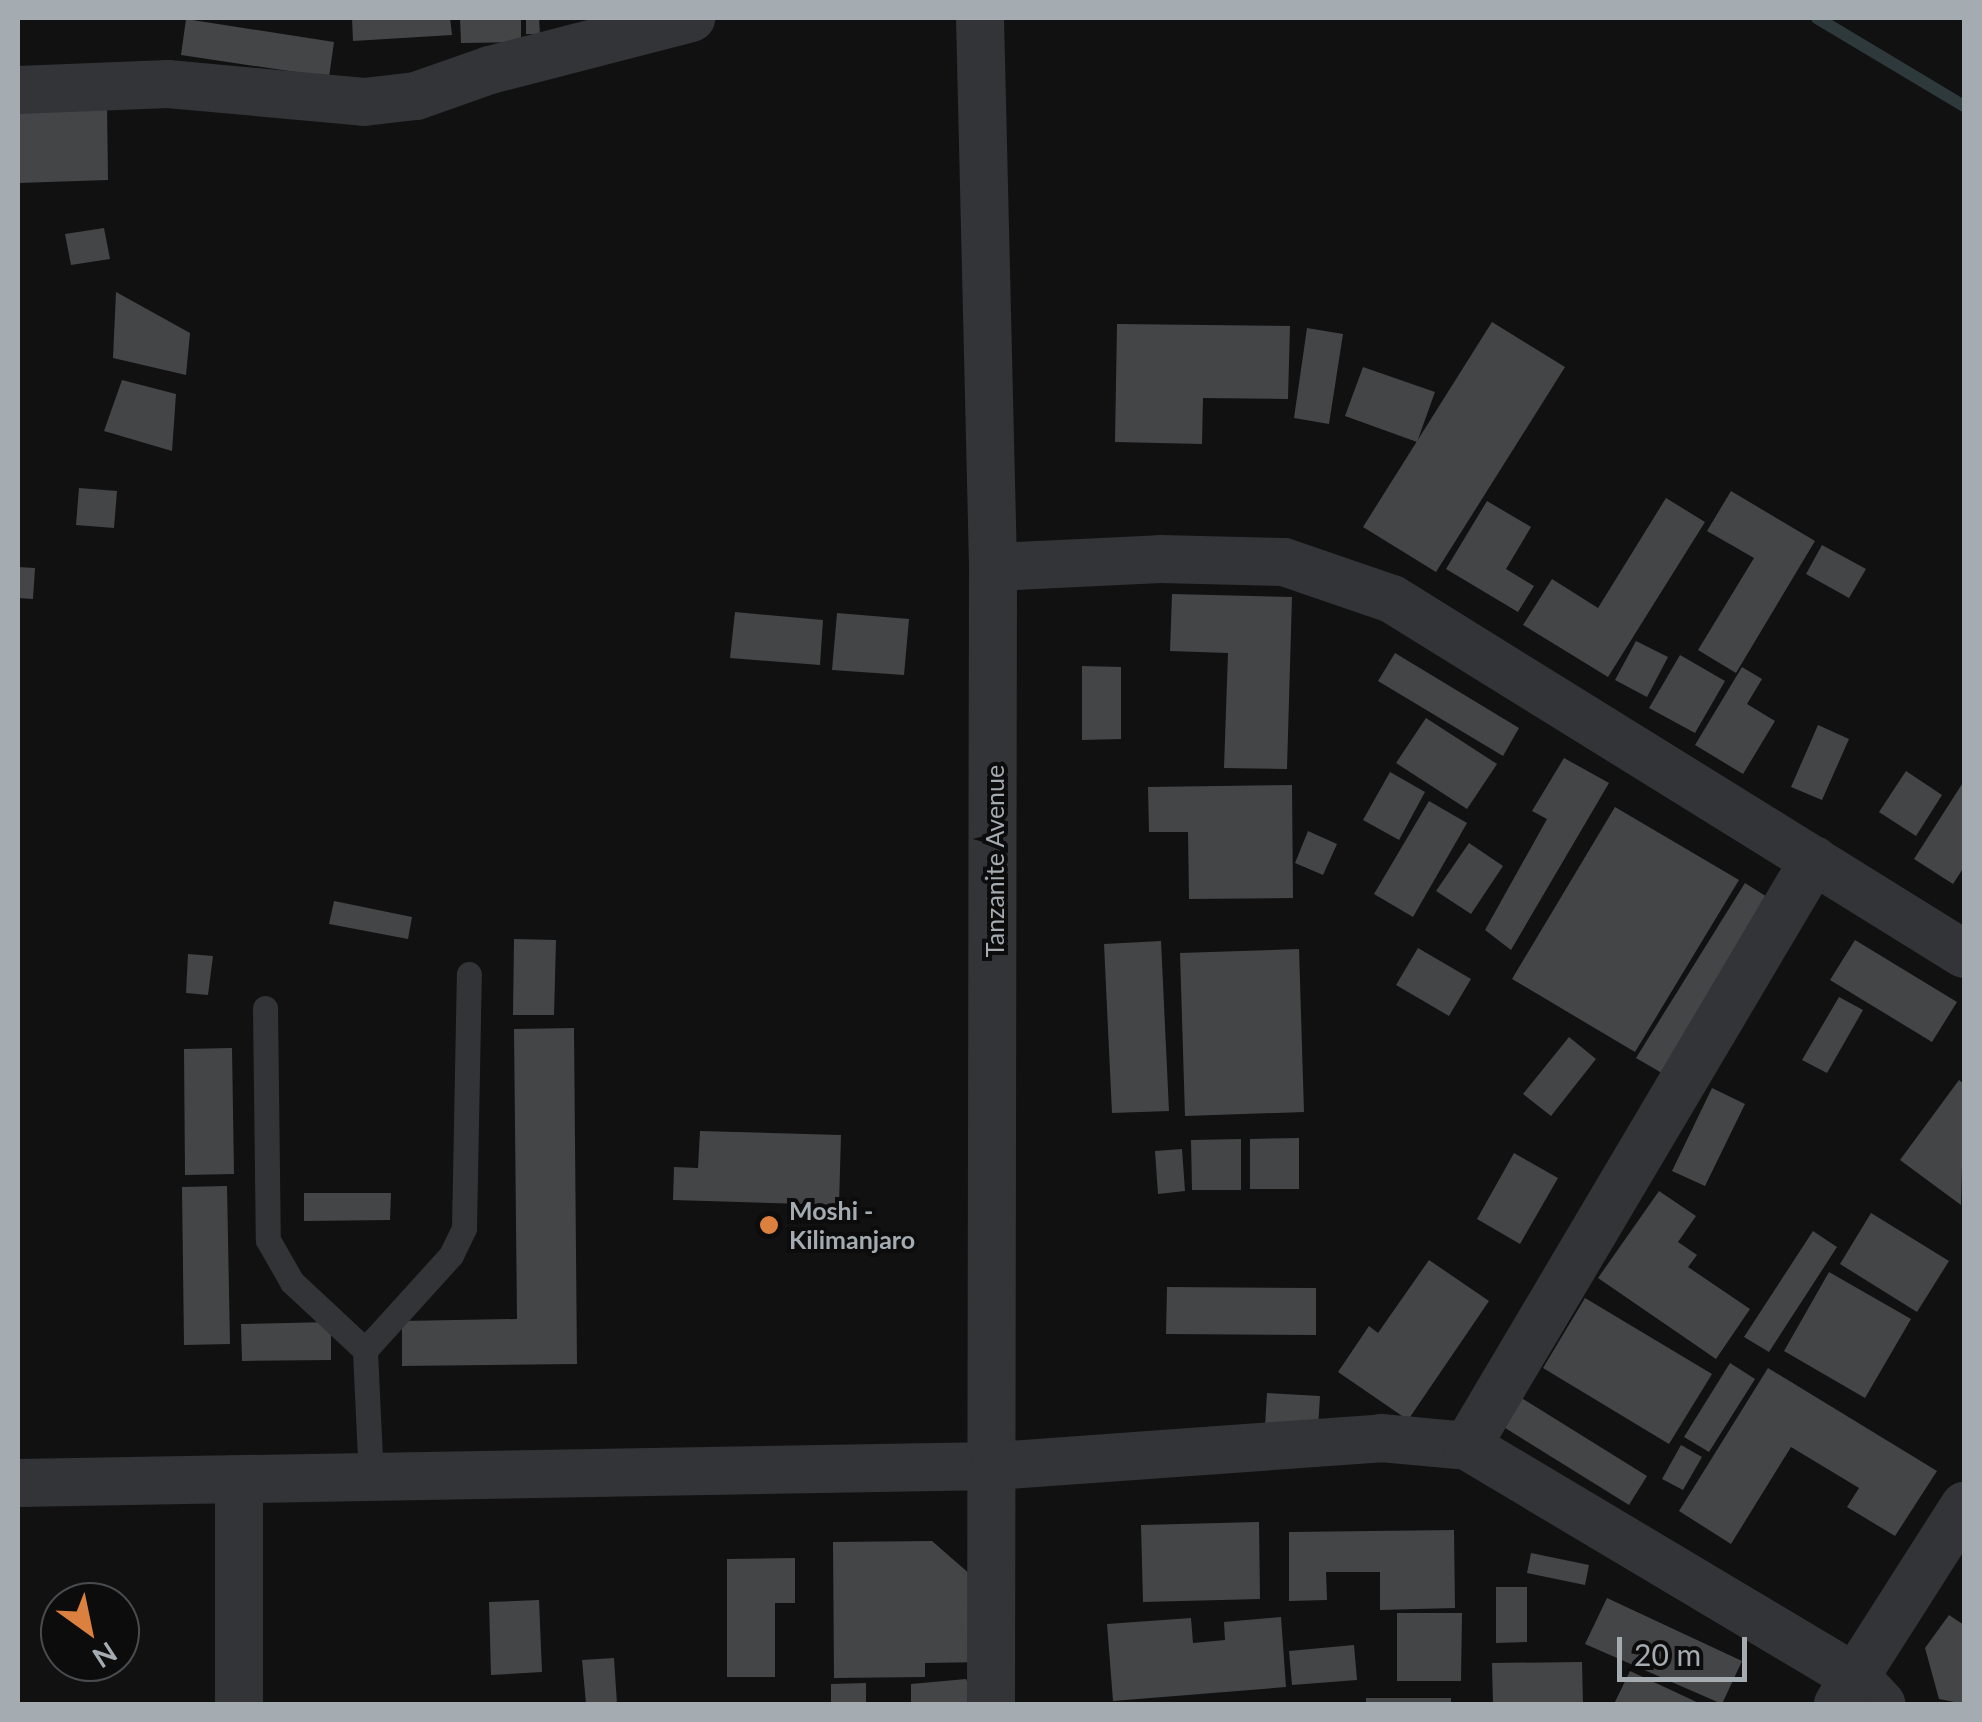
<!DOCTYPE html>
<html>
<head>
<meta charset="utf-8">
<style>
  body { margin:0 }
  #map { position:relative; width:1982px; height:1722px; overflow:hidden; background:#111112; font-family:Lato,sans-serif }
  div>[style] { position:absolute }
  .stream>* { height:12px; margin:-6px; padding:0 6px; transform-origin:6px; border-radius:6px; background:#2e393b }
  .building>* { inset:0; background:#434547 }
  .lane>* { height:25px; margin:-12.5px; padding:0 12.5px; transform-origin:12.5px; border-radius:12.5px; background:#323437 }
  .street>* { height:48px; margin:-24px; padding:0 24px; transform-origin:24px; border-radius:24px; background:#323437 }
  .dots>* { width:28px; height:28px; translate:-50% -50%; box-sizing:border-box; border:5px solid #0c0c0d; border-radius:50% }
  span { translate:-50% -50%; white-space:nowrap; text-align:center; line-height:1.15; -webkit-text-stroke:8px #0c0c0d; paint-order:stroke }
  .street-label { font-size:25px; color:#a4abb1 }
  .poi-label { font-size:25px; color:#a4abb1; font-weight:700 }
  .left { translate:0 -50%; text-align:left }
  .frame { position:absolute; inset:0; border:20px solid #a4abb1; pointer-events:none }
  .north { position:absolute; left:40px; top:1582px; width:100px; height:100px; box-sizing:border-box; background:#0c0c0d; border:2px solid #494c4f; border-radius:50%; rotate:147deg; font-size:28px; font-weight:700; line-height:40px; text-align:center; color:#a4abb1 }
  .north::after { content:''; display:block; margin:auto; width:35px; height:45px; background:#dc803f; clip-path:polygon(50% 0,100% 100%,50% 72%,0 100%) }
  .scale { position:absolute; left:1617px; top:1637px; width:130px; height:45px; box-sizing:border-box; border:5px solid #a4abb1; border-top:0; padding-left:12px; font-size:30px; line-height:35px; white-space:nowrap; color:#a4abb1; -webkit-text-stroke:8px #0c0c0d; paint-order:stroke }
</style>
</head>
<body>
<div id="map">
  <div class="stream">
    <div style="left:1817px;top:18px;width:171px;rotate:30.9deg"></div>
  </div>
  <div class="building">
    <div style="clip-path:polygon(352px 18px,450px 18px,452px 35px,353px 41px)"></div>
    <div style="clip-path:polygon(460px 18px,521px 18px,521px 42px,461px 43px)"></div>
    <div style="clip-path:polygon(526px 18px,539px 18px,540px 34px,526px 34px)"></div>
    <div style="clip-path:polygon(186px 19px,334px 42px,329px 77px,181px 55px)"></div>
    <div style="clip-path:polygon(107px 104px,108px 180px,18px 183px,18px 106px)"></div>
    <div style="clip-path:polygon(104px 228px,110px 259px,71px 265px,65px 234px)"></div>
    <div style="clip-path:polygon(116px 292px,190px 333px,186px 375px,113px 358px)"></div>
    <div style="clip-path:polygon(1492px 322px,1565px 367px,1436px 572px,1363px 527px)"></div>
    <div style="clip-path:polygon(1117px 324px,1290px 326px,1288px 399px,1203px 398px,1202px 444px,1115px 442px)"></div>
    <div style="clip-path:polygon(1307px 328px,1343px 334px,1329px 424px,1294px 418px)"></div>
    <div style="clip-path:polygon(1363px 367px,1435px 392px,1417px 442px,1345px 416px)"></div>
    <div style="clip-path:polygon(122px 380px,176px 394px,172px 451px,104px 431px)"></div>
    <div style="clip-path:polygon(79px 488px,117px 491px,114px 528px,76px 525px)"></div>
    <div style="clip-path:polygon(1731px 491px,1815px 541px,1736px 673px,1698px 650px,1754px 558px,1707px 531px)"></div>
    <div style="clip-path:polygon(1666px 498px,1705px 522px,1608px 677px,1523px 625px,1552px 579px,1598px 608px)"></div>
    <div style="clip-path:polygon(1487px 501px,1531px 527px,1506px 569px,1534px 586px,1518px 612px,1446px 569px)"></div>
    <div style="clip-path:polygon(1822px 545px,1866px 569px,1849px 598px,1806px 574px)"></div>
    <div style="clip-path:polygon(18px 567px,35px 568px,33px 599px,18px 598px)"></div>
    <div style="clip-path:polygon(1172px 594px,1292px 597px,1287px 769px,1224px 768px,1228px 653px,1170px 651px)"></div>
    <div style="clip-path:polygon(735px 612px,823px 620px,820px 665px,730px 658px)"></div>
    <div style="clip-path:polygon(837px 613px,909px 619px,904px 675px,832px 670px)"></div>
    <div style="clip-path:polygon(1636px 641px,1668px 657px,1647px 697px,1615px 680px)"></div>
    <div style="clip-path:polygon(1395px 653px,1519px 728px,1503px 756px,1378px 681px)"></div>
    <div style="clip-path:polygon(1680px 655px,1725px 681px,1695px 733px,1649px 708px)"></div>
    <div style="clip-path:polygon(1082px 666px,1121px 667px,1121px 739px,1082px 740px)"></div>
    <div style="clip-path:polygon(1742px 667px,1762px 679px,1747px 704px,1775px 721px,1743px 774px,1695px 745px)"></div>
    <div style="clip-path:polygon(1426px 718px,1497px 764px,1467px 809px,1396px 763px)"></div>
    <div style="clip-path:polygon(1818px 725px,1849px 739px,1822px 800px,1791px 787px)"></div>
    <div style="clip-path:polygon(1564px 758px,1609px 783px,1511px 950px,1485px 930px,1547px 819px,1532px 811px)"></div>
    <div style="clip-path:polygon(1906px 771px,1942px 795px,1916px 836px,1879px 812px)"></div>
    <div style="clip-path:polygon(1390px 772px,1425px 792px,1399px 840px,1363px 820px)"></div>
    <div style="clip-path:polygon(1964px 781px,1964px 867px,1953px 884px,1914px 859px)"></div>
    <div style="clip-path:polygon(1292px 785px,1293px 898px,1189px 899px,1188px 832px,1149px 832px,1148px 787px)"></div>
    <div style="clip-path:polygon(1429px 801px,1467px 823px,1413px 917px,1374px 894px)"></div>
    <div style="clip-path:polygon(1615px 807px,1739px 880px,1635px 1052px,1512px 979px)"></div>
    <div style="clip-path:polygon(1308px 831px,1337px 844px,1323px 875px,1295px 863px)"></div>
    <div style="clip-path:polygon(1469px 843px,1503px 866px,1471px 914px,1436px 891px)"></div>
    <div style="clip-path:polygon(1745px 883px,1775px 902px,1667px 1076px,1636px 1058px)"></div>
    <div style="clip-path:polygon(334px 901px,412px 917px,408px 939px,329px 924px)"></div>
    <div style="clip-path:polygon(514px 939px,556px 940px,554px 1015px,513px 1015px)"></div>
    <div style="clip-path:polygon(1855px 940px,1957px 1002px,1932px 1042px,1830px 980px)"></div>
    <div style="clip-path:polygon(1161px 941px,1169px 1111px,1112px 1113px,1104px 944px)"></div>
    <div style="clip-path:polygon(1418px 948px,1471px 979px,1449px 1016px,1396px 985px)"></div>
    <div style="clip-path:polygon(1299px 949px,1304px 1112px,1185px 1116px,1180px 953px)"></div>
    <div style="clip-path:polygon(188px 954px,213px 956px,208px 995px,186px 993px)"></div>
    <div style="clip-path:polygon(1839px 997px,1863px 1010px,1827px 1073px,1802px 1060px)"></div>
    <div style="clip-path:polygon(574px 1028px,577px 1364px,402px 1366px,402px 1321px,517px 1319px,514px 1029px)"></div>
    <div style="clip-path:polygon(1569px 1037px,1596px 1059px,1551px 1116px,1523px 1094px)"></div>
    <div style="clip-path:polygon(232px 1048px,234px 1174px,185px 1175px,184px 1049px)"></div>
    <div style="clip-path:polygon(1959px 1080px,1964px 1084px,1961px 1205px,1900px 1160px)"></div>
    <div style="clip-path:polygon(1712px 1088px,1745px 1104px,1705px 1186px,1672px 1171px)"></div>
    <div style="clip-path:polygon(700px 1131px,841px 1135px,839px 1205px,673px 1200px,674px 1167px,698px 1168px)"></div>
    <div style="clip-path:polygon(1299px 1138px,1299px 1189px,1250px 1189px,1250px 1139px)"></div>
    <div style="clip-path:polygon(1241px 1139px,1241px 1190px,1192px 1190px,1191px 1140px)"></div>
    <div style="clip-path:polygon(1182px 1149px,1185px 1191px,1158px 1194px,1155px 1151px)"></div>
    <div style="clip-path:polygon(1514px 1153px,1558px 1178px,1520px 1244px,1477px 1219px)"></div>
    <div style="clip-path:polygon(227px 1186px,230px 1344px,184px 1345px,182px 1187px)"></div>
    <div style="clip-path:polygon(1659px 1191px,1696px 1216px,1678px 1242px,1697px 1255px,1688px 1267px,1750px 1309px,1716px 1359px,1598px 1278px)"></div>
    <div style="clip-path:polygon(304px 1193px,391px 1193px,390px 1220px,304px 1221px)"></div>
    <div style="clip-path:polygon(1871px 1213px,1949px 1261px,1917px 1312px,1840px 1264px)"></div>
    <div style="clip-path:polygon(1813px 1231px,1837px 1247px,1769px 1352px,1744px 1337px)"></div>
    <div style="clip-path:polygon(1429px 1260px,1489px 1301px,1408px 1420px,1338px 1372px,1369px 1326px,1378px 1333px)"></div>
    <div style="clip-path:polygon(1829px 1272px,1911px 1319px,1865px 1398px,1784px 1351px)"></div>
    <div style="clip-path:polygon(1167px 1287px,1316px 1288px,1316px 1335px,1166px 1334px)"></div>
    <div style="clip-path:polygon(1585px 1298px,1712px 1374px,1669px 1444px,1543px 1368px)"></div>
    <div style="clip-path:polygon(331px 1322px,331px 1360px,242px 1361px,241px 1324px)"></div>
    <div style="clip-path:polygon(1730px 1363px,1755px 1379px,1709px 1452px,1684px 1437px)"></div>
    <div style="clip-path:polygon(1768px 1368px,1937px 1471px,1895px 1536px,1847px 1507px,1859px 1488px,1791px 1447px,1731px 1544px,1679px 1511px)"></div>
    <div style="clip-path:polygon(1512px 1392px,1647px 1476px,1629px 1505px,1494px 1421px)"></div>
    <div style="clip-path:polygon(1267px 1393px,1320px 1396px,1318px 1428px,1265px 1426px)"></div>
    <div style="clip-path:polygon(1681px 1445px,1702px 1457px,1683px 1490px,1662px 1479px)"></div>
    <div style="clip-path:polygon(1259px 1522px,1260px 1599px,1143px 1602px,1141px 1525px)"></div>
    <div style="clip-path:polygon(1454px 1530px,1455px 1608px,1380px 1610px,1380px 1572px,1326px 1572px,1327px 1600px,1289px 1601px,1289px 1532px)"></div>
    <div style="clip-path:polygon(932px 1541px,987px 1589px,987px 1662px,925px 1663px,925px 1677px,834px 1678px,833px 1542px)"></div>
    <div style="clip-path:polygon(1531px 1553px,1589px 1565px,1585px 1585px,1527px 1573px)"></div>
    <div style="clip-path:polygon(795px 1558px,795px 1603px,775px 1603px,775px 1677px,727px 1677px,727px 1559px)"></div>
    <div style="clip-path:polygon(1496px 1587px,1527px 1587px,1527px 1642px,1496px 1643px)"></div>
    <div style="clip-path:polygon(1607px 1598px,1742px 1661px,1722px 1704px,1585px 1644px)"></div>
    <div style="clip-path:polygon(539px 1600px,542px 1672px,491px 1675px,489px 1602px)"></div>
    <div style="clip-path:polygon(1397px 1613px,1462px 1613px,1461px 1681px,1397px 1681px)"></div>
    <div style="clip-path:polygon(1949px 1615px,1964px 1625px,1964px 1704px,1939px 1699px,1925px 1648px)"></div>
    <div style="clip-path:polygon(1281px 1617px,1286px 1687px,1113px 1701px,1107px 1624px,1191px 1618px,1193px 1643px,1225px 1640px,1224px 1622px)"></div>
    <div style="clip-path:polygon(1354px 1645px,1357px 1680px,1292px 1685px,1289px 1651px)"></div>
    <div style="clip-path:polygon(614px 1658px,617px 1704px,586px 1704px,582px 1660px)"></div>
    <div style="clip-path:polygon(1582px 1662px,1583px 1704px,1493px 1704px,1492px 1663px)"></div>
    <div style="clip-path:polygon(1630px 1671px,1701px 1704px,1614px 1704px)"></div>
    <div style="clip-path:polygon(966px 1679px,977px 1704px,911px 1704px,911px 1684px)"></div>
    <div style="clip-path:polygon(866px 1683px,866px 1704px,831px 1704px,831px 1684px)"></div>
    <div style="clip-path:polygon(1366px 1698px,1451px 1698px,1451px 1704px,1366px 1704px)"></div>
  </div>
  <div class="lane">
    <div style="left:265px;top:1008px;width:232px;rotate:89.3deg"></div>
    <div style="left:268px;top:1240px;width:48px;rotate:60.3deg"></div>
    <div style="left:292px;top:1282px;width:100px;rotate:43deg"></div>
    <div style="left:371px;top:1479px;width:129px;rotate:-92.7deg"></div>
    <div style="left:365px;top:1350px;width:128px;rotate:-47.8deg"></div>
    <div style="left:451px;top:1255px;width:30px;rotate:-64deg"></div>
    <div style="left:464px;top:1228px;width:254px;rotate:-88.9deg"></div>
  </div>
  <div class="street">
    <div style="left:980px;top:18px;width:549px;rotate:88.64deg"></div>
    <div style="left:993px;top:567px;width:1137px;rotate:90.1deg"></div>
    <div style="left:18px;top:90px;width:150px;rotate:-2.3deg"></div>
    <div style="left:168px;top:84px;width:197px;rotate:5.2deg"></div>
    <div style="left:364px;top:102px;width:52px;rotate:-6.6deg"></div>
    <div style="left:416px;top:96px;width:78px;rotate:-19.4deg"></div>
    <div style="left:490px;top:70px;width:208px;rotate:-14.5deg"></div>
    <div style="left:993px;top:567px;width:167px;rotate:-2.7deg"></div>
    <div style="left:1160px;top:559px;width:124px;rotate:1.4deg"></div>
    <div style="left:1284px;top:562px;width:114px;rotate:18.9deg"></div>
    <div style="left:1392px;top:599px;width:673px;rotate:31.82deg"></div>
    <div style="left:1467px;top:1446px;width:681px;rotate:-59.37deg"></div>
    <div style="left:18px;top:1483px;width:977px;rotate:-1deg"></div>
    <div style="left:995px;top:1466px;width:387px;rotate:-4.1deg"></div>
    <div style="left:1381px;top:1438px;width:86px;rotate:5.3deg"></div>
    <div style="left:1467px;top:1446px;width:457px;rotate:30.8deg"></div>
    <div style="left:1859px;top:1680px;width:33px;rotate:47deg"></div>
    <div style="left:239px;top:1704px;width:222px;rotate:-90deg"></div>
    <div style="left:1838px;top:1704px;width:235px;rotate:-57.5deg"></div>
  </div>
  <div class="dots">
    <div style="left:769px;top:1225px;background:#dc803f"></div>
  </div>
  <div class="street-label">
    <span style="left:994px;top:861px;rotate:-90deg">Tanzanite Avenue</span>
  </div>
  <div class="poi-label">
    <span class="left" style="left:789px;top:1225px">Moshi -<br>Kilimanjaro</span>
  </div>
  <div class="frame"></div>
  <div class="north">N</div>
  <div class="scale">20 m</div>
</div>
</body>
</html>
